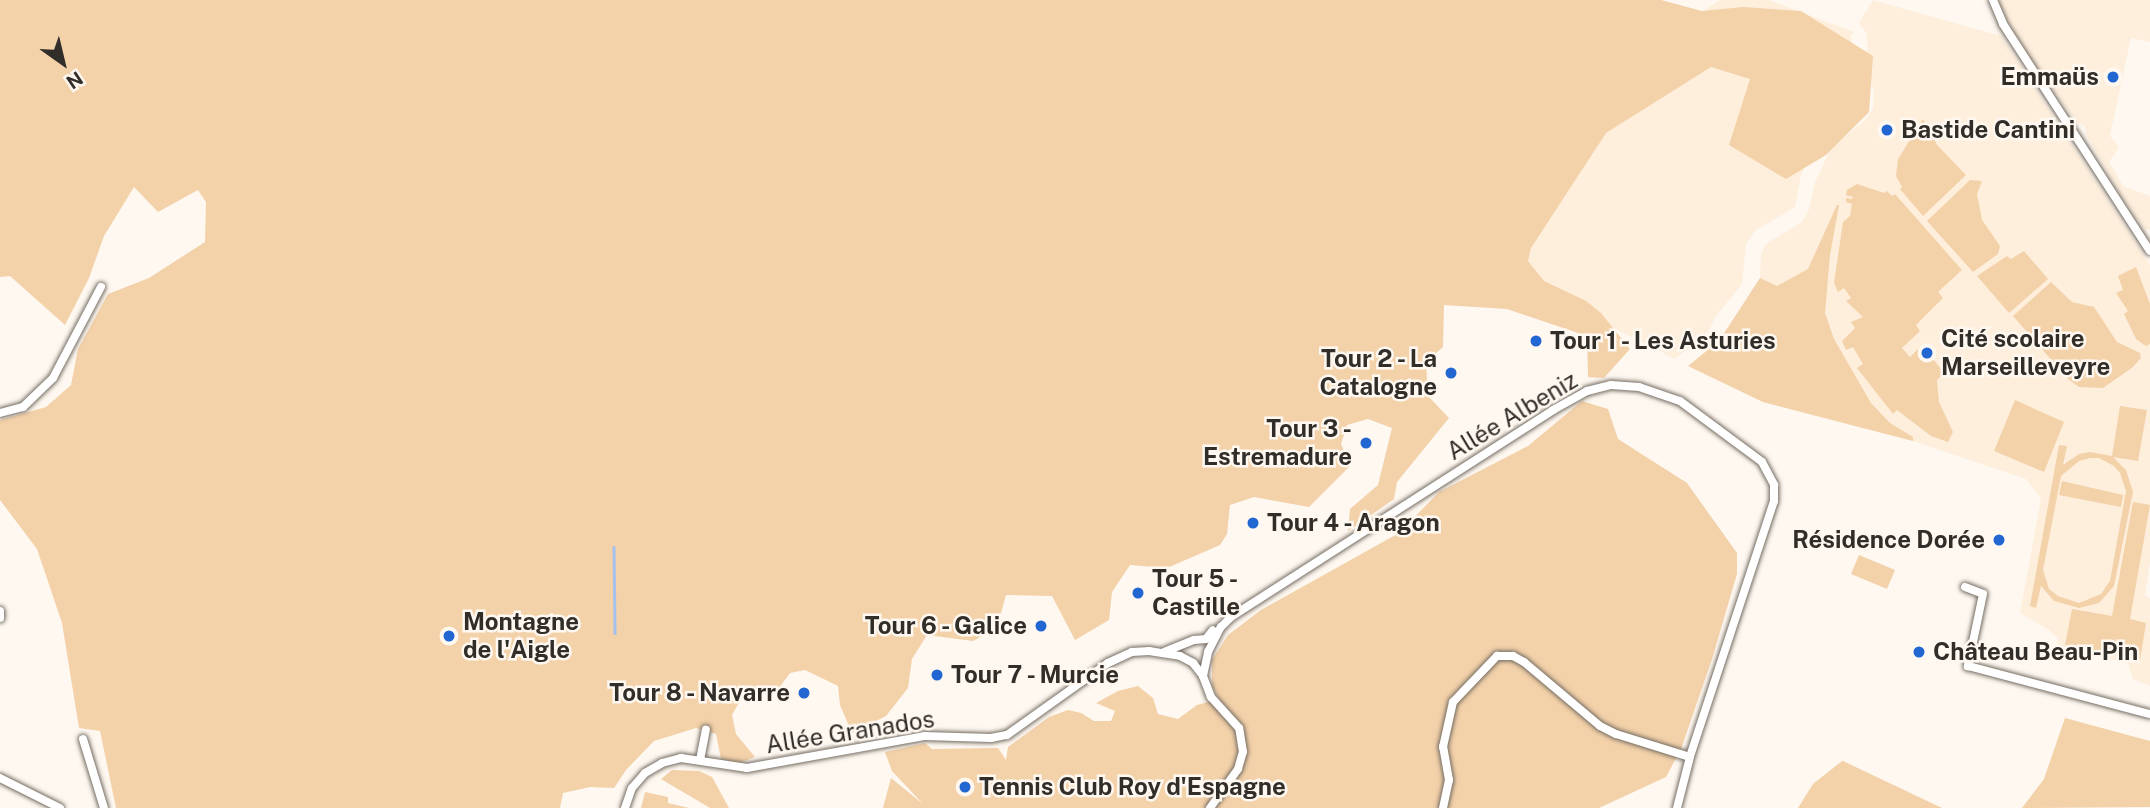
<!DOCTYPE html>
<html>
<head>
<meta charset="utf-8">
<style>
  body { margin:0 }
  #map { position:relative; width:2150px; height:808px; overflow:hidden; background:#fef8f1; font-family:"Public Sans",sans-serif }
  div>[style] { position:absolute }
  .built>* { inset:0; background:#feefdd }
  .green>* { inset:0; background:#f3d1a9 }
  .stream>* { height:2.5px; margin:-1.25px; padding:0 1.25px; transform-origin:1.25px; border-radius:1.25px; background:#a5c2ef }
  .roads { filter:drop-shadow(0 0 2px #766d63) drop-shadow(0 0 2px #766d63) }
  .street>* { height:8px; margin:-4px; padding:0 4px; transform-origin:4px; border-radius:4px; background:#fff }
  .dots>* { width:19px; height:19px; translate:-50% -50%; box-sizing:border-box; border:4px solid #fef8f1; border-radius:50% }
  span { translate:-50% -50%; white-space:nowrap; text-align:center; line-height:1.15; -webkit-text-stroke:5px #fef8f1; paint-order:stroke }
  .poi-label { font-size:24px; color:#312d28; font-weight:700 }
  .right { translate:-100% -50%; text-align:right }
  .left { translate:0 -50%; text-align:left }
  .street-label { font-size:24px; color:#312d28 }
  .north { position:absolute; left:28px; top:28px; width:70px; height:70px; -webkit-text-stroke:5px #fef8f1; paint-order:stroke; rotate:146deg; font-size:19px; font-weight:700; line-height:28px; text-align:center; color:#312d28 }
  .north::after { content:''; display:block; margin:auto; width:24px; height:32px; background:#312d28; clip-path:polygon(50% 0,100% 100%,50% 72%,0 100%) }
</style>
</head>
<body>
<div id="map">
  <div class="built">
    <div style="clip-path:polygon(1720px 0,1769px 0,1854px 32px,1851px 35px,1858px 104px,1809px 157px,1801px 175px,1795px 207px,1755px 231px,1746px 244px,1742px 284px,1716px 316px,1709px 331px,1675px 359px,1531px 286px,1374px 174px,1635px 55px)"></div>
    <div style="clip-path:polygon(1873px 0,2001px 36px,2150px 265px,2150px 562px,2145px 595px,2150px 599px,2150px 686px,2133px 679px,2128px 664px,2057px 645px,2058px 638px,2049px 630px,2020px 613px,2041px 499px,2026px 479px,1913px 441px,1763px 402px,1688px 366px,1719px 341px,1752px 294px,1760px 278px,1761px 253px,1767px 243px,1802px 222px,1809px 209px,1815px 182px,1831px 148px,1864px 121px,1873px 109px,1874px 91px,1868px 78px,1867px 34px,1859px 23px)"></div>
    <div style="clip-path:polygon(1998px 0,2150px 0,2150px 42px,2131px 38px,2110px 136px,2119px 147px,2109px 162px,2123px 186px,2150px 196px,2150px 230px,2143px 228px,2112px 181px,2087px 136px,2085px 127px,2077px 122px,2019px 44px)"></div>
  </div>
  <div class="green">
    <div style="clip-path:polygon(0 0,1661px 0,1702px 11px,1743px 7px,1801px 11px,1873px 56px,1869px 112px,1826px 155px,1786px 179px,1729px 145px,1750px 79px,1711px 67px,1606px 133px,1531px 248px,1528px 261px,1544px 281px,1586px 301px,1601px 313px,1630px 349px,1604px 378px,1588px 377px,1587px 336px,1507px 309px,1444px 305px,1443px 347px,1426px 362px,1428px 396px,1449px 418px,1397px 482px,1394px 499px,1348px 531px,1350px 509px,1378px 485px,1392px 428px,1368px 419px,1347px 425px,1341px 444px,1350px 466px,1309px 507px,1254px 497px,1230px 505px,1227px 534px,1220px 545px,1167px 568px,1130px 565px,1112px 592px,1109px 620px,1075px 640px,1052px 596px,1006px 595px,997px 628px,973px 641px,927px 635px,912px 659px,908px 688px,886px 716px,852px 733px,840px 705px,838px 686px,805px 670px,790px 673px,779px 688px,741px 699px,732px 715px,736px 734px,755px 757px,737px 764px,721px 759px,716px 734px,696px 728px,654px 741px,626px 770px,614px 788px,590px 787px,563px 793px,560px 808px,116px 808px,100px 731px,79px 728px,62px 623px,37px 549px,0 500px,0 420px,46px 407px,71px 385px,78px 349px,108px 294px,149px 278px,205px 242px,206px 202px,198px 190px,158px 212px,134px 187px,104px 236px,89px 278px,65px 325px,10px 276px,0 277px)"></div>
    <div style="clip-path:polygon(1923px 119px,1937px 145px,1966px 175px,1923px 216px,1900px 189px,1902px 187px,1896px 176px,1898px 159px)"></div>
    <div style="clip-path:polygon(1970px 180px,1982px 181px,1977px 194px,1982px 220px,2000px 246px,1998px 254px,1973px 272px,1927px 221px)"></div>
    <div style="clip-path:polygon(1857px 184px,1884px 193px,1887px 191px,1892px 196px,1895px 194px,1962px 270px,1938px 292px,1943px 298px,1916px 325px,1920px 331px,1902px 348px,1910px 357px,1921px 346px,1945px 373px,1937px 380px,1939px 402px,1953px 432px,1948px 442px,1931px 436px,1897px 410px,1893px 414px,1857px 368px,1863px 364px,1853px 347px,1846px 350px,1842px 341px,1855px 328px,1851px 322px,1863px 317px,1846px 301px,1851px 298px,1844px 288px,1838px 292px,1834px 283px,1843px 222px,1850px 216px,1852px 204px,1846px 202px,1846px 198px,1852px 199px,1853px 197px,1846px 195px,1847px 190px)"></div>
    <div style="clip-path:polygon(1837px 205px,1839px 205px,1830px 255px,1825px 313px,1834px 339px,1871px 403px,1890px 423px,1913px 437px,1913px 441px,1763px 402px,1688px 366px,1719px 341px,1760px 278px,1777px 286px,1808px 269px)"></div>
    <div style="clip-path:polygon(2024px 251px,2048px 279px,2009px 313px,1977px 276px,2007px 256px,2011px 259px)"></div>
    <div style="clip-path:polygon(2136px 267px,2150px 304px,2150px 344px,2146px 346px,2136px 339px,2124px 314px,2128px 311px,2116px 293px,2123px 290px,2118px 276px)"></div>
    <div style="clip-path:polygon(2051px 282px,2072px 302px,2094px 307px,2117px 342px,2140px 353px,2141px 358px,2133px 367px,2103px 388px,2079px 387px,2068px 379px,2013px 316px)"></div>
    <div style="clip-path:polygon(2015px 400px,2064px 422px,2044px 472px,1994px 451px)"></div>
    <div style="clip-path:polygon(1582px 401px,1608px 409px,1618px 439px,1687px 483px,1737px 553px,1737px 574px,1712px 659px,1681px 749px,1666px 777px,1599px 808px,883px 808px,891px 778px,923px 804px,892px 771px,885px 752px,925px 743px,932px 749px,998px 748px,1006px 760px,1008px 747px,1049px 717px,1068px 710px,1081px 713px,1094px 721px,1111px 721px,1115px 711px,1096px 703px,1118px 691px,1138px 686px,1153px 698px,1158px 714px,1178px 719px,1197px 705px,1219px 699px,1212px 686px,1212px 660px,1228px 635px,1261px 610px,1399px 533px,1439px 492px,1528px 446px)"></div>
    <div style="clip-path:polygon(evenodd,2120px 406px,2147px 410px,2138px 461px,2113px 457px,2126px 470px,2133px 492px,2114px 586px,2099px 603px,2079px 608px,2054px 601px,2041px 586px,2036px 608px,2030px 606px,2059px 445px,2067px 446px,2063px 465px,2079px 454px,2090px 452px,2112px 456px,2120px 406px,2090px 458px,2099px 458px,2114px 466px,2120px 473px,2126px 491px,2110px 581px,2101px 594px,2079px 603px,2058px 596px,2049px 589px,2043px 570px,2061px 476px,2079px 461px,2090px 458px)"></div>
    <div style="clip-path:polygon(2062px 481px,2123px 495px,2121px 507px,2059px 495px)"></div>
    <div style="clip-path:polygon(2133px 502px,2150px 505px,2130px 619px,2146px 623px,2140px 660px,2065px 645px,2072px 609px,2112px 616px)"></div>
    <div style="clip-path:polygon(1859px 555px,1895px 570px,1887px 589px,1851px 574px)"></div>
    <div style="clip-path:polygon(2065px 718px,2150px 741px,2150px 807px,2022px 808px,2044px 779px)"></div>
    <div style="clip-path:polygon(1842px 761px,1843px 761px,1942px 808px,1798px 808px,1813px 784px)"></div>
    <div style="clip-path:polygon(672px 770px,699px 771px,712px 777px,729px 808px,710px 808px,661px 779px)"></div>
    <div style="clip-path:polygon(645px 792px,668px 797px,668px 803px,689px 808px,641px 808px)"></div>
  </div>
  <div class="stream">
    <div style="left:614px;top:547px;width:86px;rotate:89.3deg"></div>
  </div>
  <div class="roads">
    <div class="street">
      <div style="left:1993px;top:0;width:26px;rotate:67deg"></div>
      <div style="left:2003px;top:24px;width:270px;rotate:57.1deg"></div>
      <div style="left:0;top:413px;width:24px;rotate:-15deg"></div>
      <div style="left:23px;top:407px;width:42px;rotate:-44deg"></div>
      <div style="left:53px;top:378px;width:103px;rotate:-62.2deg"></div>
      <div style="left:1965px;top:587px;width:19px;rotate:21deg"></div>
      <div style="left:1983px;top:594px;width:74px;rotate:101.8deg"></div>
      <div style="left:1968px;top:666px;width:188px;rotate:14.8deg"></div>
      <div style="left:0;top:611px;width:7px;rotate:90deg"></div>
      <div style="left:1164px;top:652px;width:32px;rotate:-22deg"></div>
      <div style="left:1194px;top:640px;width:12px;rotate:-5deg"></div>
      <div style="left:1206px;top:639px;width:11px;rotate:-52deg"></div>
      <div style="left:83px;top:739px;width:72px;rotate:73.1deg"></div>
      <div style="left:700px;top:760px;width:31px;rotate:-79deg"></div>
      <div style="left:0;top:778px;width:67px;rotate:26.6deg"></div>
      <div style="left:625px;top:808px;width:21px;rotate:-71deg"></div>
      <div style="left:632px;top:788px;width:20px;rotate:-49deg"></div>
      <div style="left:645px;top:773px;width:20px;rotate:-30deg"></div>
      <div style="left:662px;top:763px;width:20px;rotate:-15deg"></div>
      <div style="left:681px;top:758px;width:67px;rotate:8.6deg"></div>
      <div style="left:747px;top:768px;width:180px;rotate:-10.2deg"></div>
      <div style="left:924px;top:736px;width:67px;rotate:1.7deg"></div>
      <div style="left:991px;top:738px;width:16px;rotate:-11deg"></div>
      <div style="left:1007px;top:735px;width:124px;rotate:-35.5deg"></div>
      <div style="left:1108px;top:663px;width:26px;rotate:-25deg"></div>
      <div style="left:1132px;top:652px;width:17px;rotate:-3deg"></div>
      <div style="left:1149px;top:651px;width:31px;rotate:9deg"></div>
      <div style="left:1180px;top:656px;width:15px;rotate:28deg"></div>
      <div style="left:1193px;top:663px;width:16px;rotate:52deg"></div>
      <div style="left:1210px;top:808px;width:48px;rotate:-54.3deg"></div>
      <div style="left:1238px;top:769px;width:18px;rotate:-74deg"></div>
      <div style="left:1243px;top:752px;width:24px;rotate:-99deg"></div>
      <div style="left:1239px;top:728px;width:42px;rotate:-132.1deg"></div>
      <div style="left:1211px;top:697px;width:22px;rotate:-111deg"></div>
      <div style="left:1203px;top:676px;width:25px;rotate:-78deg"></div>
      <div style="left:1208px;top:652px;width:28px;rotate:-63deg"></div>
      <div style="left:1221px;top:627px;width:14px;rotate:-45deg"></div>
      <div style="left:1231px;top:617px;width:383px;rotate:-32.7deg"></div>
      <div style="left:1553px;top:410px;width:39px;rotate:-29deg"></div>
      <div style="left:1587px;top:391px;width:25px;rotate:-14deg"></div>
      <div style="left:1611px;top:385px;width:28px;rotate:4deg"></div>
      <div style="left:1639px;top:387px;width:43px;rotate:18.9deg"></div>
      <div style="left:1680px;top:401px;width:102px;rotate:36.6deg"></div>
      <div style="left:1762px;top:462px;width:26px;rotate:62deg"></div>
      <div style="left:1774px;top:485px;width:16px;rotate:90deg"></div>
      <div style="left:1774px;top:501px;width:269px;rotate:108.2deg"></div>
      <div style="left:1690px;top:757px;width:53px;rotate:104.3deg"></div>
      <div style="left:1443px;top:808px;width:29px;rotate:-78deg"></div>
      <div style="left:1449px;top:780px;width:34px;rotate:-100deg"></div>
      <div style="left:1443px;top:747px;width:46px;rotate:-77.5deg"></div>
      <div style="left:1453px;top:702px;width:64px;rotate:-46.3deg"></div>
      <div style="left:1497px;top:656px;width:16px"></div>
      <div style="left:1513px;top:656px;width:13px;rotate:29deg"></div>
      <div style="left:1524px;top:662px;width:99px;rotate:40.1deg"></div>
      <div style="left:1600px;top:726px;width:18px;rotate:27deg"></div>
      <div style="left:1616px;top:734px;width:77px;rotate:17.3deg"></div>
    </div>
  </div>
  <div class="dots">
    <div style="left:2113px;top:77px;background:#2266d2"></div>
    <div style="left:1887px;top:130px;background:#2266d2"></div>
    <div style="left:1536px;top:341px;background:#2266d2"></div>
    <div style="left:1927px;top:353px;background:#2266d2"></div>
    <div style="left:1451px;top:373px;background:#2266d2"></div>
    <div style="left:1366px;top:443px;background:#2266d2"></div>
    <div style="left:1253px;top:523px;background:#2266d2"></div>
    <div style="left:1999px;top:540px;background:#2266d2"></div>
    <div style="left:1138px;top:593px;background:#2266d2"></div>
    <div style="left:1041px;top:626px;background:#2266d2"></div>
    <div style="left:449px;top:636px;background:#2266d2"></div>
    <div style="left:1919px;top:652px;background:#2266d2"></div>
    <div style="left:937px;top:675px;background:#2266d2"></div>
    <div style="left:804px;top:693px;background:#2266d2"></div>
    <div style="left:965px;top:787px;background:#2266d2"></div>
  </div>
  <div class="poi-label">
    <span class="right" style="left:2099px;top:77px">Emmaüs</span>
    <span class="left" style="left:1901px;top:130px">Bastide Cantini</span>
    <span class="left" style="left:1941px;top:353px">Cité scolaire<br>Marseilleveyre</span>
    <span class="left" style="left:1550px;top:341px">Tour 1 - Les Asturies</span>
    <span class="right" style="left:1437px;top:373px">Tour 2 - La<br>Catalogne</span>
    <span class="right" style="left:1352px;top:443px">Tour 3 -<br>Estremadure</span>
    <span class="left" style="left:1267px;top:523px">Tour 4 - Aragon</span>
    <span class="right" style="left:1985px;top:540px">Résidence Dorée</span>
    <span class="left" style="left:1152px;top:593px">Tour 5 -<br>Castille</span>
    <span class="left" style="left:463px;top:636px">Montagne<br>de l'Aigle</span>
    <span class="right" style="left:1027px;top:626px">Tour 6 - Galice</span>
    <span class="left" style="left:1933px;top:652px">Château Beau-Pin</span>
    <span class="left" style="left:951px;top:675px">Tour 7 - Murcie</span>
    <span class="right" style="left:790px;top:693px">Tour 8 - Navarre</span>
    <span class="left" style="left:979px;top:787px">Tennis Club Roy d'Espagne</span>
  </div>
  <div class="street-label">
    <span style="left:1512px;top:416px;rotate:-31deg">Allée Albeniz</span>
    <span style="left:850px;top:732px;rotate:-9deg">Allée Granados</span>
  </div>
  <div class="north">N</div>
</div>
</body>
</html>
